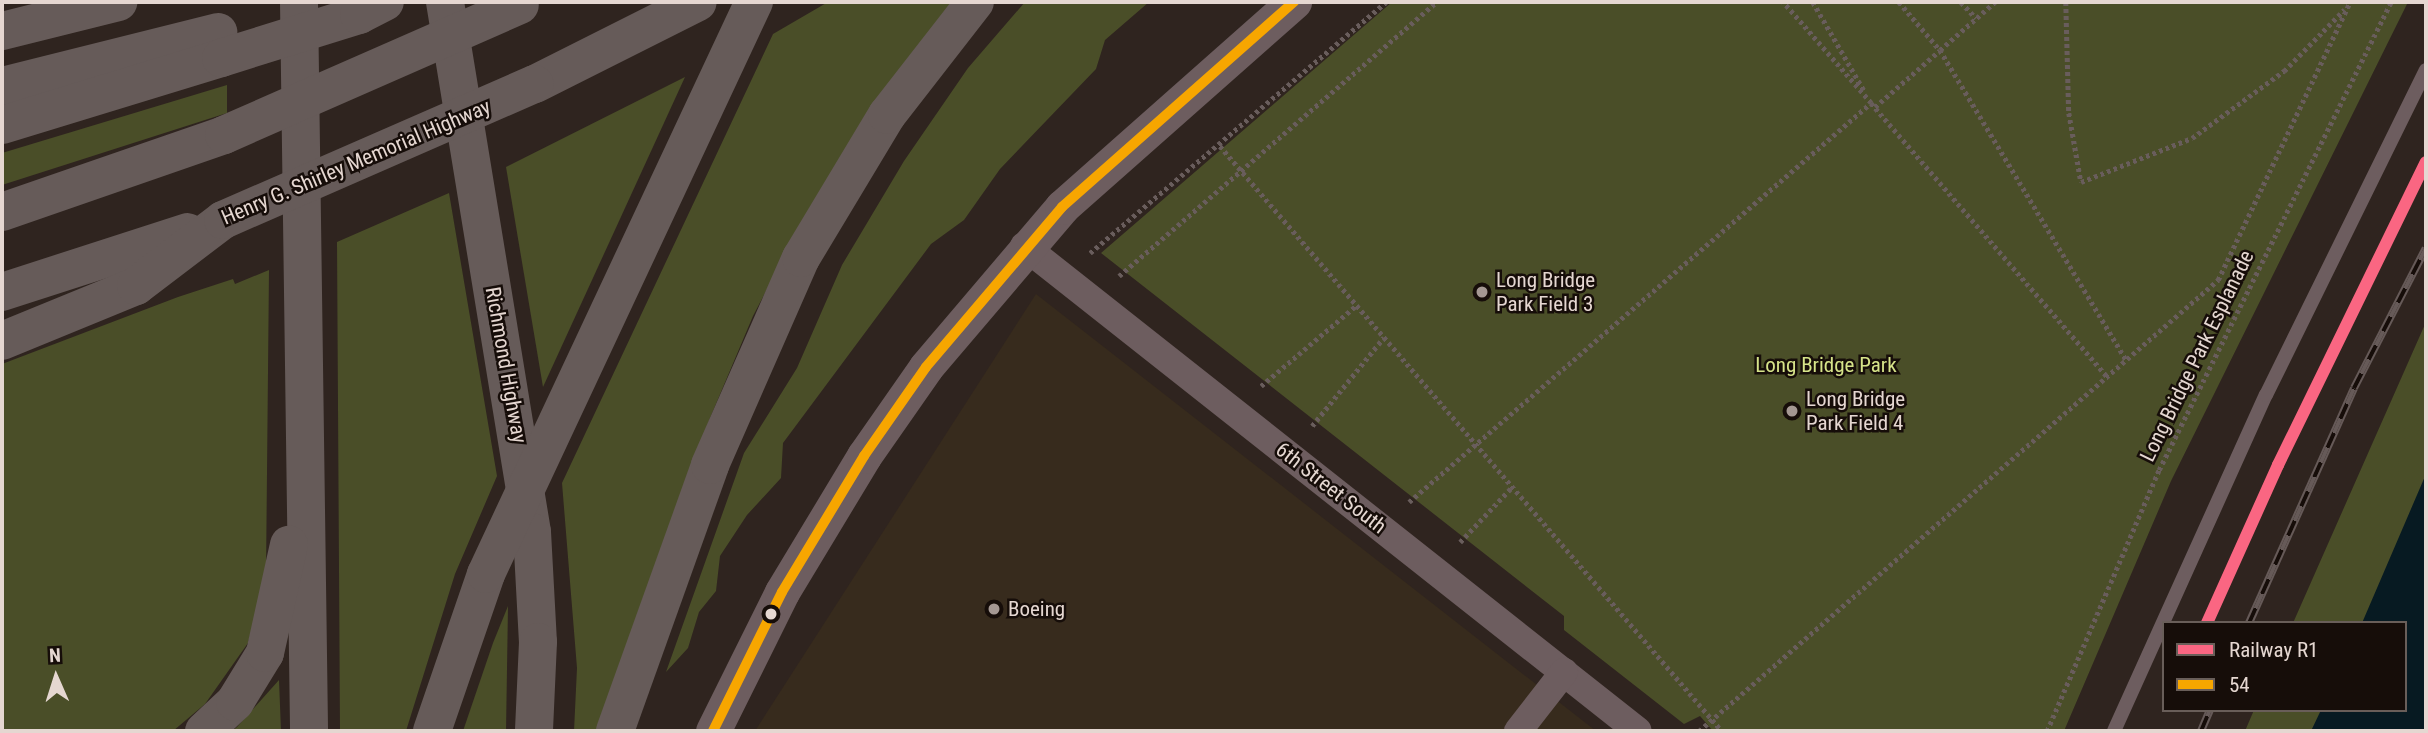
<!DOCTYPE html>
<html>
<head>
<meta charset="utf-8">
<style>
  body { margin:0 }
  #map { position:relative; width:2428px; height:733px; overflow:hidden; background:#2f241f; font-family:"Roboto Condensed",sans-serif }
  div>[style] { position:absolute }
  .commercial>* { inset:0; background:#372b1d }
  .green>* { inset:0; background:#4a4e28 }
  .water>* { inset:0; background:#071a22 }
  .path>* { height:4.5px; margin-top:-2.25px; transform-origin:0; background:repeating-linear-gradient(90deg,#695d5c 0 3.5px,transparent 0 7px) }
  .service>* { height:14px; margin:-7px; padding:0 7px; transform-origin:7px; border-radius:7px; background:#6d5d5f }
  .minor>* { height:28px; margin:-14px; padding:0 14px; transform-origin:14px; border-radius:14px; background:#6d5d5f }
  .tertiary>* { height:35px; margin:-17.5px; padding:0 17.5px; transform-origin:17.5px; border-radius:17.5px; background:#6d5d5f }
  .motorway>* { height:38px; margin:-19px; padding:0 19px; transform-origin:19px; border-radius:19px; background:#665b59 }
  .rail>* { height:8px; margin-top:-4px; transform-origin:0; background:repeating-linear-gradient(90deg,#160d09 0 16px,#665a58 0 32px); box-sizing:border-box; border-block:2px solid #665a58 }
  .motorway-bridge>* { height:38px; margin:-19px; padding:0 19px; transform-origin:19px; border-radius:19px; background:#665b59 }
  .bus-1>* { height:10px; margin:-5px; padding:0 5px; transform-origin:5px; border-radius:5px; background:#f7a600 }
  .rail-1>* { height:12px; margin:-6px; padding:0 6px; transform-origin:6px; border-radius:6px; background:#fa6682 }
  .dots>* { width:19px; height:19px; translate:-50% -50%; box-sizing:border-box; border:4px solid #160d09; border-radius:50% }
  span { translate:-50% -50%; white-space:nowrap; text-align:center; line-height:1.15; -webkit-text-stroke:5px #160d09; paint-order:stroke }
  .street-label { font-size:21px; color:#e5d7d1 }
  .poi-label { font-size:21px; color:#e5d7d1 }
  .left { translate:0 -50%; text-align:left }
  .park-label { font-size:21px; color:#d6e389 }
  .frame { position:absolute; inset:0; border:4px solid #e5d7d1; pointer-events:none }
  .legend { position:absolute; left:2162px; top:621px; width:245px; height:91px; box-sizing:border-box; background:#160d09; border:2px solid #695e59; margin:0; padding:9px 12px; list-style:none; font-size:21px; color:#e5d7d1 }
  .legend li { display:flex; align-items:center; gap:14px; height:35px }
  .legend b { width:35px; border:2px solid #695e59 }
  .north { position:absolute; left:21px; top:642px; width:70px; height:70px; -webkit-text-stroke:5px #160d09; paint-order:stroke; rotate:357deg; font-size:19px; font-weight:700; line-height:28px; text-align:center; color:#e5d7d1 }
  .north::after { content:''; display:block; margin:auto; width:24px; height:32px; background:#e5d7d1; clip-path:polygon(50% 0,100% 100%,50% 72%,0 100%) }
</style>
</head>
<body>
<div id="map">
  <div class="commercial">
    <div style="clip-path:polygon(1036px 294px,1596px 731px,755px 731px)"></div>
  </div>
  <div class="green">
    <div style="clip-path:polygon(828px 2px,953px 2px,810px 207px,753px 316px,710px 418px,597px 731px,574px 731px,577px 668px,562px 483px,773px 34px)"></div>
    <div style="clip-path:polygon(1025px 2px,1149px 2px,1105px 40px,1096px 69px,1000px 169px,964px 220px,931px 244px,783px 443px,781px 478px,747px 515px,720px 556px,716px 591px,699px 612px,688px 648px,666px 672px,744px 453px,797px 368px,842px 265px,904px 161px,968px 68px)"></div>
    <div style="clip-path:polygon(1392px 2px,2408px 2px,2171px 481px,2064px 731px,1713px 731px,1700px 716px,1684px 724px,1564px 630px,1564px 616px,1101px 253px)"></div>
    <div style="clip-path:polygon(685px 77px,543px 387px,506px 167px)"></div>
    <div style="clip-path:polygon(227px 85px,227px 113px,2px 185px,2px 153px)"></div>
    <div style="clip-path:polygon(449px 193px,497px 476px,455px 574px,406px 731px,340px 731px,337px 242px)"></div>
    <div style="clip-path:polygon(269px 270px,266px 574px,248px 643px,205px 704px,173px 731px,2px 731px,2px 364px,178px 297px,233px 279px,235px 284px)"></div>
    <div style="clip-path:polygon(2426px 322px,2426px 731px,2245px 731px,2254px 710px,2405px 710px,2405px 623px,2293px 623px)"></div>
    <div style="clip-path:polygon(508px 606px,506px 731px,463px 731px,493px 643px)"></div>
    <div style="clip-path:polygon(279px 680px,281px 731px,232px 731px,237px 727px)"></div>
  </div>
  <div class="water">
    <div style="clip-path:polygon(2426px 474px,2426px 731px,2311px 731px,2321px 710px,2405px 710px,2405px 623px,2362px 623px)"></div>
  </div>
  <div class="path">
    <div style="left:1813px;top:2px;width:104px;rotate:60deg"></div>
    <div style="left:1899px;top:2px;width:63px;rotate:49.5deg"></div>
    <div style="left:1940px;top:50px;width:73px;rotate:-41.1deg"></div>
    <div style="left:1961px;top:2px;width:22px;rotate:47deg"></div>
    <div style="left:2066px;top:2px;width:111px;rotate:88.5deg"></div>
    <div style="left:2069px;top:113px;width:70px;rotate:80.1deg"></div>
    <div style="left:2081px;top:182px;width:119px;rotate:-21.6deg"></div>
    <div style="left:2192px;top:138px;width:114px;rotate:-36.1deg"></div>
    <div style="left:2284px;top:71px;width:86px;rotate:-45.5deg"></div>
    <div style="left:1871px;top:103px;width:361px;rotate:49.2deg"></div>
    <div style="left:1875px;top:107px;width:86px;rotate:-41.2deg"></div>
    <div style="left:1940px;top:50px;width:362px;rotate:59deg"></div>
    <div style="left:1220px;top:146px;width:771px;rotate:49.37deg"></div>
    <div style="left:1090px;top:253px;width:388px;rotate:-40.3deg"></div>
    <div style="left:1119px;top:276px;width:419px;rotate:-40.8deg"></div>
    <div style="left:1261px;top:386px;width:126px;rotate:-40.2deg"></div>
    <div style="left:1312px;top:426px;width:114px;rotate:-51deg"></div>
    <div style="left:1409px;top:502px;width:610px;rotate:-40.82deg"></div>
    <div style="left:1871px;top:103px;width:134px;rotate:-131.1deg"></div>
    <div style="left:1460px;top:542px;width:76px;rotate:-46.6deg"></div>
    <div style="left:1699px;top:731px;width:688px;rotate:-40.99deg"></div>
    <div style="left:2218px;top:280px;width:308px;rotate:-64.6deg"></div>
    <div style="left:2047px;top:731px;width:284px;rotate:-66.8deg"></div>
    <div style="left:2159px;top:470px;width:522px;rotate:-63.63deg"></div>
  </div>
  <div class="service">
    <div style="left:2114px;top:731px;width:369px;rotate:-65.7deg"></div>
    <div style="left:2266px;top:395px;width:362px;rotate:-63.8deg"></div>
  </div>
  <div class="minor">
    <div style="left:1024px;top:246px;width:782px;rotate:38.31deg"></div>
    <div style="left:1518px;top:731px;width:75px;rotate:-52.1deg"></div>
  </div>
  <div class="tertiary">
    <div style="left:713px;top:731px;width:155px;rotate:-63.6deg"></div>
    <div style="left:782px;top:592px;width:159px;rotate:-58.9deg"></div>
    <div style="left:864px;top:456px;width:108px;rotate:-55.1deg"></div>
    <div style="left:926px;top:367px;width:210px;rotate:-49.6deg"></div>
    <div style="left:1062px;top:207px;width:310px;rotate:-41.5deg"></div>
  </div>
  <div class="motorway">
    <div style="left:299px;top:2px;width:729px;rotate:89.21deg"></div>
    <div style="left:445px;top:2px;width:537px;rotate:80.68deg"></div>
    <div style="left:532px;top:532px;width:110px;rotate:86.9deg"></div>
    <div style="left:538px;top:642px;width:89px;rotate:92.6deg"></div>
    <div style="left:2px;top:31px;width:120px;rotate:-14deg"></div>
    <div style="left:535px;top:84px;width:182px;rotate:-26.7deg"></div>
    <div style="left:2px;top:86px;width:223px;rotate:-14deg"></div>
    <div style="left:2px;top:125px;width:229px;rotate:-17deg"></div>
    <div style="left:2px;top:212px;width:235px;rotate:-19.1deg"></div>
    <div style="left:2px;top:292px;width:195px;rotate:-17.9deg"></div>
    <div style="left:2px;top:341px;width:145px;rotate:-22.3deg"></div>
    <div style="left:136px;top:286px;width:109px;rotate:-37.2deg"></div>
    <div style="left:204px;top:731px;width:42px;rotate:-43.1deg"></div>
    <div style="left:235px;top:702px;width:57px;rotate:-58.5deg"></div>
    <div style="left:265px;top:653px;width:111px;rotate:-77.5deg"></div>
    <div style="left:615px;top:731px;width:282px;rotate:-70.3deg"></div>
    <div style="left:710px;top:465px;width:226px;rotate:-66.3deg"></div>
    <div style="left:801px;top:258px;width:167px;rotate:-59deg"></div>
    <div style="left:887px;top:115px;width:143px;rotate:-52.1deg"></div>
  </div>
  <div class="rail">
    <div style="left:2249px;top:623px;width:257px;rotate:-65.9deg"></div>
    <div style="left:2354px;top:388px;width:157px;rotate:-62.8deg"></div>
    <div style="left:2201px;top:731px;width:23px;rotate:-67deg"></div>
  </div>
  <div class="motorway-bridge">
    <div style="left:221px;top:58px;width:145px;rotate:-17.3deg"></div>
    <div style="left:359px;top:15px;width:29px;rotate:-27deg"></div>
    <div style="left:224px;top:135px;width:323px;rotate:-23.7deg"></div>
    <div style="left:223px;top:220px;width:340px;rotate:-23.6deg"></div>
    <div style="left:432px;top:731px;width:166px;rotate:-71deg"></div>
    <div style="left:486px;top:574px;width:632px;rotate:-64.9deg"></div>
  </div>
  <div class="bus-1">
    <div style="left:713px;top:731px;width:155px;rotate:-63.6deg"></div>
    <div style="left:782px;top:592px;width:159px;rotate:-58.9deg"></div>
    <div style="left:864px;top:456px;width:108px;rotate:-55.1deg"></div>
    <div style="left:926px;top:367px;width:210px;rotate:-49.6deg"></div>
    <div style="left:1062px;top:207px;width:310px;rotate:-41.5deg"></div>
  </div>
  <div class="rail-1">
    <div style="left:2207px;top:623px;width:173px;rotate:-65.8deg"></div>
    <div style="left:2278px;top:465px;width:337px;rotate:-64deg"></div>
  </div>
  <div class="dots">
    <div style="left:1482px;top:292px;background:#a59893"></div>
    <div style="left:1792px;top:411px;background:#a59893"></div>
    <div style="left:994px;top:609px;background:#a59893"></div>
    <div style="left:771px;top:614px;background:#e5d7d1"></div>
  </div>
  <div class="street-label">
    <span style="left:356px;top:162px;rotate:-23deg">Henry G. Shirley Memorial Highway</span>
    <span style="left:2197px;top:356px;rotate:-64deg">Long Bridge Park Esplanade</span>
    <span style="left:506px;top:365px;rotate:80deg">Richmond Highway</span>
    <span style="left:1331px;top:488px;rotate:38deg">6th Street South</span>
  </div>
  <div class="poi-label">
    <span class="left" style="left:1496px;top:292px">Long Bridge<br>Park Field 3</span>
    <span class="left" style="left:1806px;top:411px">Long Bridge<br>Park Field 4</span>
    <span class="left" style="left:1008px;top:609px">Boeing</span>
  </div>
  <div class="park-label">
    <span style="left:1826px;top:365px">Long Bridge Park</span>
  </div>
  <div class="frame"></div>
  <ul class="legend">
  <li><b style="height:9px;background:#fa6682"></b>Railway R1</li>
  <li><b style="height:9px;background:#f7a600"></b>54</li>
  </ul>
  <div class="north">N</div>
</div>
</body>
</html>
